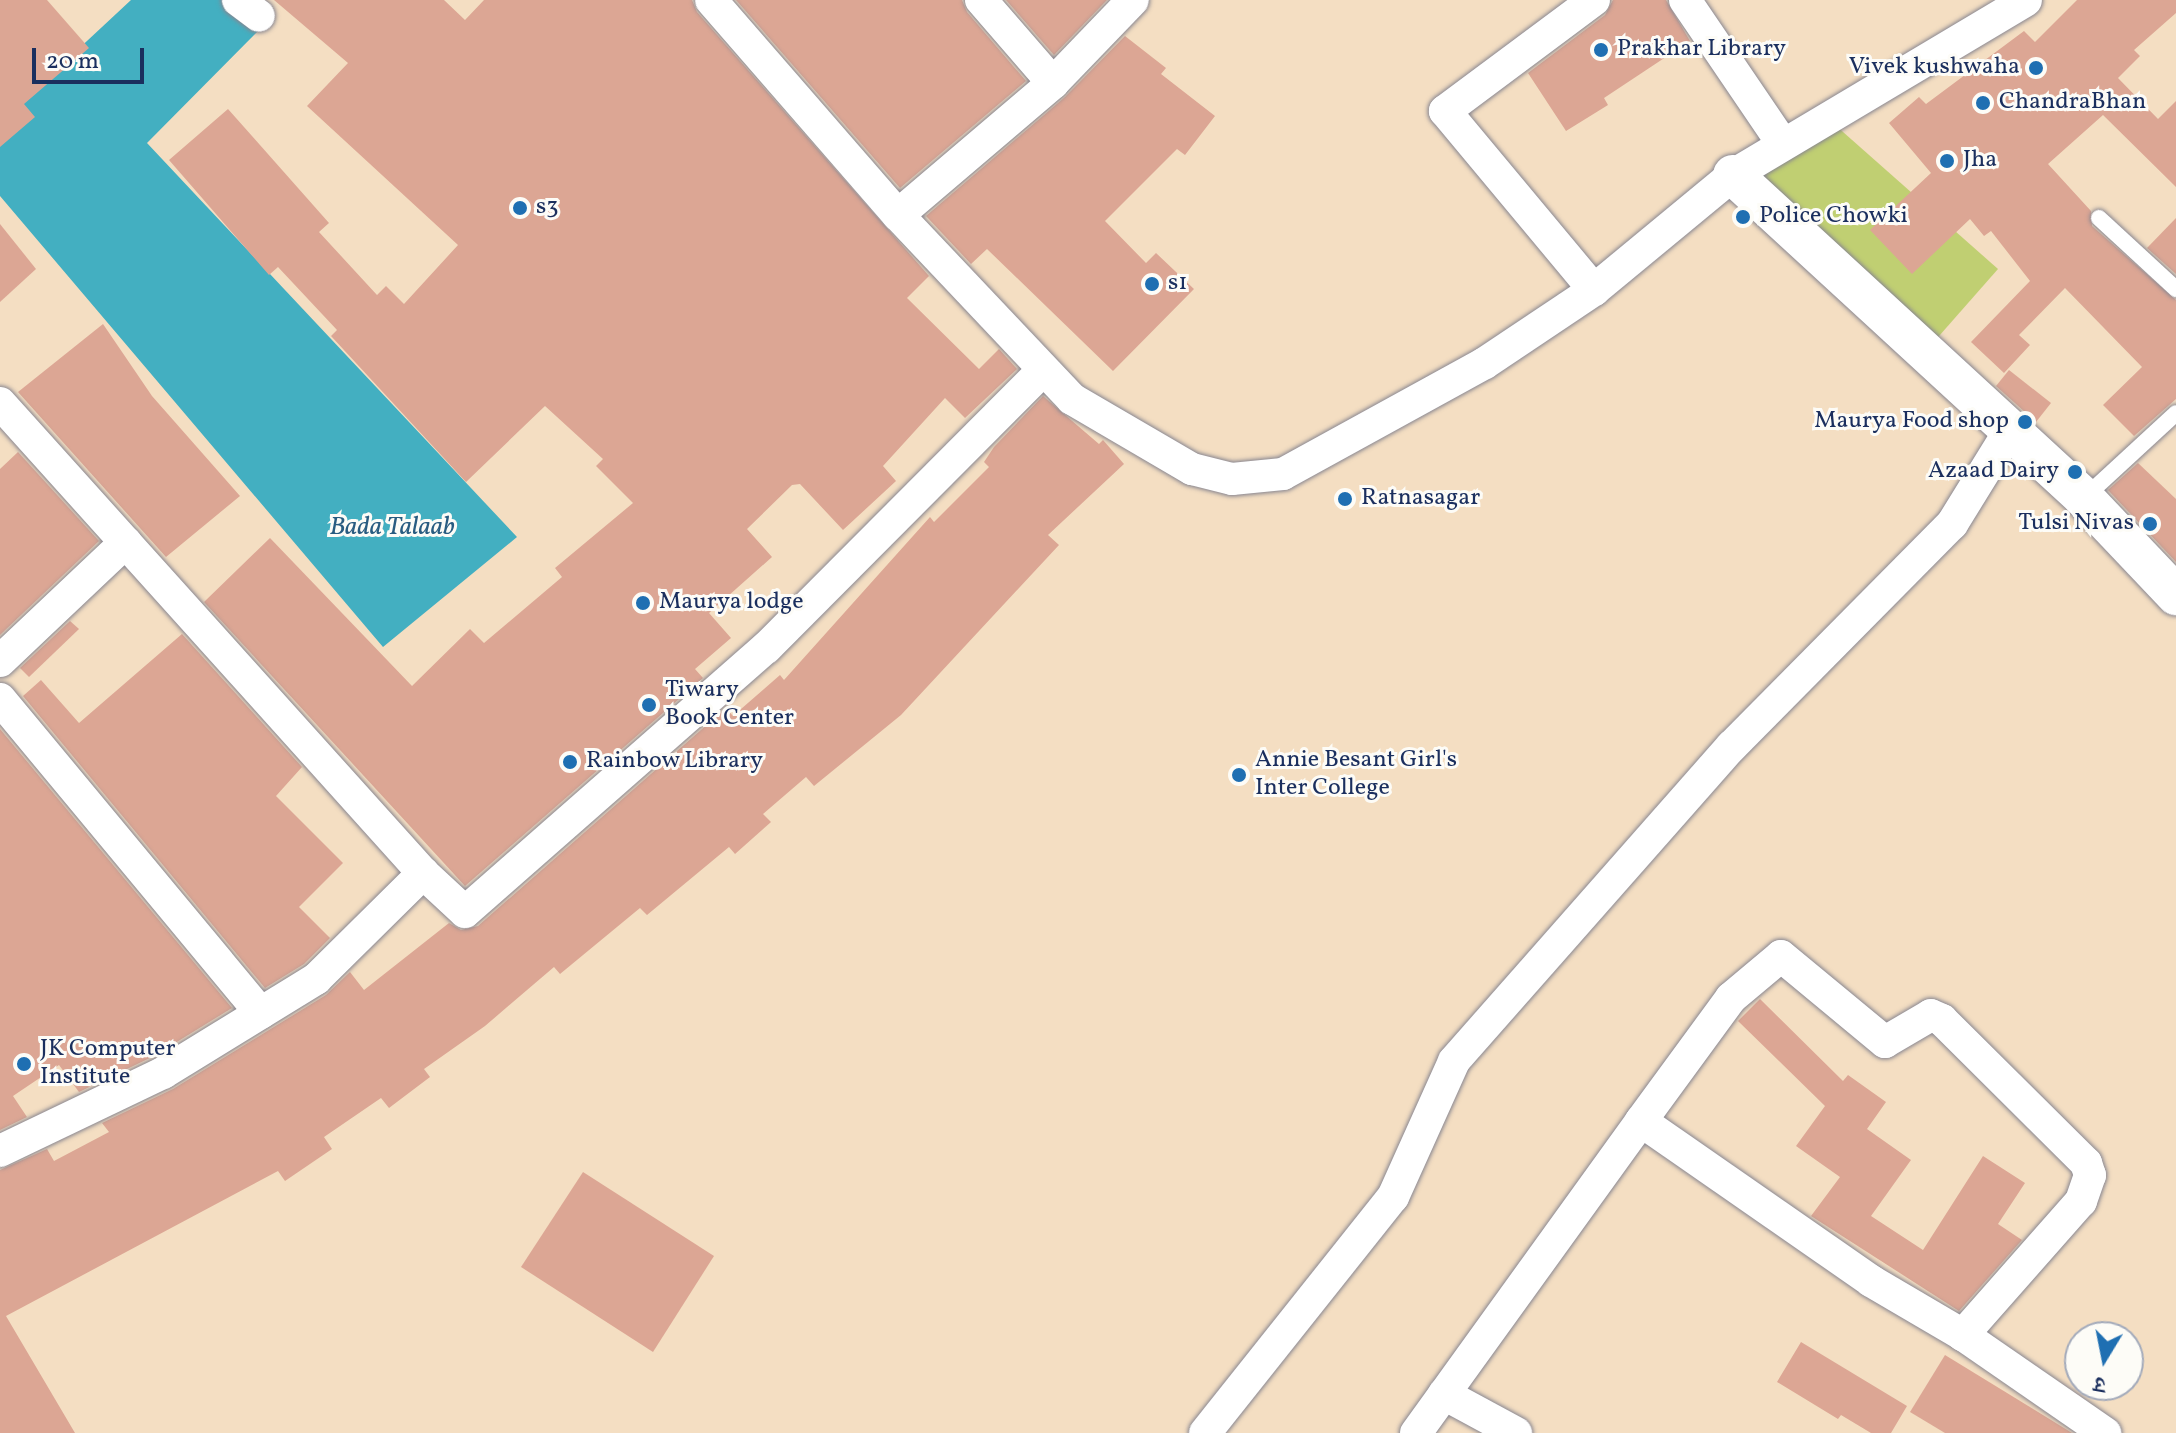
<!DOCTYPE html>
<html>
<head>
<meta charset="utf-8">
<style>
  body { margin:0 }
  #map { position:relative; width:2176px; height:1433px; overflow:hidden; background:#f4dec2; font-family:Vollkorn,"Noto Serif Devanagari",serif }
  div>[style] { position:absolute }
  .green>* { inset:0; background:#c0cf72 }
  .water>* { inset:0; background:#43afc1 }
  .building>* { inset:0; background:#dca694 }
  .roads { filter:drop-shadow(0 0 2px #888690) drop-shadow(0 0 2px #888690) }
  .service>* { height:16px; margin:-8px; padding:0 8px; transform-origin:8px; border-radius:8px; background:#fff }
  .minor>* { height:32px; margin:-16px; padding:0 16px; transform-origin:16px; border-radius:16px; background:#fff }
  .tertiary>* { height:40px; margin:-20px; padding:0 20px; transform-origin:20px; border-radius:20px; background:#fff }
  .dots>* { width:22px; height:22px; translate:-50% -50%; box-sizing:border-box; border:4px solid #fdfcf7; border-radius:50% }
  span { translate:-50% -50%; white-space:nowrap; text-align:center; line-height:1.15; -webkit-text-stroke:6px #fdfcf7; paint-order:stroke }
  .poi-label { font-size:24px; color:#1b2f5e }
  .left { translate:0 -50%; text-align:left }
  .right { translate:-100% -50%; text-align:right }
  .water-label { font-size:26px; color:#295c81; font-style:italic }
  .north { position:absolute; left:2064px; top:1321px; width:80px; height:80px; box-sizing:border-box; background:#fdfcf7; border:2px solid #a3aaba; border-radius:50%; rotate:190deg; font-size:22px; font-weight:700; line-height:32px; text-align:center; color:#1b2f5e }
  .north::after { content:''; display:block; margin:auto; width:28px; height:36px; background:#1f6fb2; clip-path:polygon(50% 0,100% 100%,50% 72%,0 100%) }
  .scale { position:absolute; left:32px; top:48px; width:112px; height:36px; box-sizing:border-box; border:4px solid #1b2f5e; border-top:0; padding-left:10px; font-size:24px; line-height:28px; white-space:nowrap; color:#1b2f5e; -webkit-text-stroke:6px #fdfcf7; paint-order:stroke }
</style>
</head>
<body>
<div id="map">
  <div class="green">
    <div style="clip-path:polygon(1834px 124px,1998px 269px,1932px 344px,1748px 180px)"></div>
  </div>
  <div class="water">
    <div style="clip-path:polygon(131px 0,228px 0,264px 25px,147px 143px,517px 537px,383px 647px,0 196px,0 122px)"></div>
  </div>
  <div class="building">
    <div style="clip-path:polygon(0 0,47px 0,89px 48px,24px 104px,35px 117px,0 147px)"></div>
    <div style="clip-path:polygon(274px 0,444px 0,465px 20px,484px 0,692px 0,697px 12px,929px 276px,907px 298px,979px 369px,999px 349px,1017px 369px,965px 418px,945px 398px,883px 466px,896px 481px,843px 530px,800px 484px,792px 485px,747px 529px,772px 557px,709px 613px,731px 638px,695px 669px,703px 678px,465px 886px,204px 602px,270px 538px,412px 686px,470px 629px,484px 643px,562px 577px,555px 568px,633px 503px,596px 466px,603px 459px,545px 406px,466px 482px,331px 336px,337px 330px,278px 267px,269px 275px,169px 160px,228px 109px,329px 223px,319px 232px,377px 295px,386px 286px,404px 304px,458px 245px,307px 106px,348px 63px)"></div>
    <div style="clip-path:polygon(736px 0,962px 0,967px 12px,1026px 81px,900px 188px)"></div>
    <div style="clip-path:polygon(1006px 0,1107px 0,1054px 55px)"></div>
    <div style="clip-path:polygon(1613px 0,1666px 0,1690px 41px,1604px 98px,1608px 105px,1566px 131px,1528px 73px,1605px 15px)"></div>
    <div style="clip-path:polygon(2077px 0,2176px 0,2176px 13px,2134px 50px,2140px 56px,2118px 78px,2158px 119px,2176px 101px,2176px 187px,2103px 115px,2048px 164px,2091px 211px,2092px 226px,2176px 300px,2176px 399px,2134px 436px,2103px 405px,2142px 367px,2065px 288px,2019px 335px,2030px 345px,2004px 373px,1971px 342px,2030px 281px,1991px 231px,1984px 236px,1970px 219px,1912px 274px,1870px 230px,1931px 173px,1889px 123px,1919px 97px,1926px 104px,2024px 31px,2035px 42px)"></div>
    <div style="clip-path:polygon(1125px 36px,1166px 68px,1161px 74px,1215px 116px,1185px 155px,1177px 149px,1105px 221px,1146px 263px,1156px 253px,1194px 289px,1113px 371px,987px 249px,971px 264px,926px 216px,1065px 97px)"></div>
    <div style="clip-path:polygon(2176px 218px,2176px 274px,2147px 248px)"></div>
    <div style="clip-path:polygon(0 224px,36px 269px,0 302px)"></div>
    <div style="clip-path:polygon(103px 324px,152px 396px,240px 496px,166px 557px,18px 392px)"></div>
    <div style="clip-path:polygon(2009px 370px,2051px 403px,2036px 422px,1996px 386px)"></div>
    <div style="clip-path:polygon(1043px 396px,1099px 444px,1103px 440px,1124px 464px,1048px 535px,1059px 545px,901px 715px,814px 786px,806px 777px,763px 814px,771px 822px,735px 854px,729px 847px,647px 915px,640px 908px,560px 974px,554px 967px,485px 1026px,424px 1069px,430px 1077px,389px 1108px,381px 1098px,324px 1137px,332px 1149px,285px 1181px,278px 1171px,6px 1316px,75px 1433px,0 1433px,0 1170px,47px 1149px,54px 1161px,109px 1132px,102px 1123px,173px 1089px,326px 995px,350px 972px,364px 990px,449px 923px,461px 930px,478px 926px,726px 708px,733px 716px,780px 675px,784px 680px,930px 517px,934px 522px,989px 467px,984px 462px,994px 447px)"></div>
    <div style="clip-path:polygon(18px 452px,99px 541px,0 635px,0 469px)"></div>
    <div style="clip-path:polygon(2138px 463px,2176px 499px,2176px 562px,2108px 490px)"></div>
    <div style="clip-path:polygon(70px 621px,79px 629px,29px 677px,20px 668px)"></div>
    <div style="clip-path:polygon(182px 634px,302px 767px,276px 796px,343px 863px,299px 907px,330px 938px,304px 964px,265px 988px,23px 696px,41px 680px,79px 723px)"></div>
    <div style="clip-path:polygon(0 729px,232px 1008px,154px 1056px,79px 1092px,59px 1065px,13px 1096px,27px 1117px,0 1130px)"></div>
    <div style="clip-path:polygon(1760px 999px,1843px 1081px,1848px 1075px,1886px 1102px,1867px 1129px,1911px 1160px,1871px 1216px,1923px 1250px,1983px 1156px,2025px 1183px,1998px 1224px,2022px 1240px,1959px 1311px,1811px 1216px,1840px 1177px,1796px 1146px,1825px 1106px,1738px 1021px)"></div>
    <div style="clip-path:polygon(583px 1172px,714px 1256px,653px 1352px,521px 1267px)"></div>
    <div style="clip-path:polygon(1801px 1342px,1907px 1406px,1891px 1433px,1871px 1433px,1841px 1415px,1838px 1419px,1777px 1382px)"></div>
    <div style="clip-path:polygon(1945px 1355px,2064px 1428px,2072px 1433px,1945px 1433px,1910px 1412px)"></div>
  </div>
  <div class="roads">
    <div class="service">
      <div style="left:2099px;top:218px;width:105px;rotate:42.7deg"></div>
      <div style="left:2084px;top:498px;width:125px;rotate:-42.7deg"></div>
    </div>
    <div class="minor">
      <div style="left:238px;top:0;width:26px;rotate:37deg"></div>
      <div style="left:711px;top:0;width:285px;rotate:49deg"></div>
      <div style="left:898px;top:215px;width:253px;rotate:46.6deg"></div>
      <div style="left:1072px;top:399px;width:139px;rotate:30.3deg"></div>
      <div style="left:1192px;top:469px;width:41px;rotate:14deg"></div>
      <div style="left:1232px;top:479px;width:51px;rotate:-5.6deg"></div>
      <div style="left:1283px;top:474px;width:230px;rotate:-28.8deg"></div>
      <div style="left:1485px;top:363px;width:131px;rotate:-33.8deg"></div>
      <div style="left:1594px;top:290px;width:180px;rotate:-39.6deg"></div>
      <div style="left:1733px;top:175px;width:341px;rotate:-30.8deg"></div>
      <div style="left:1594px;top:0;width:186px;rotate:143.3deg"></div>
      <div style="left:1445px;top:111px;width:233px;rotate:50.2deg"></div>
      <div style="left:1685px;top:0;width:174px;rotate:55.8deg"></div>
      <div style="left:1053px;top:83px;width:115px;rotate:-46.1deg"></div>
      <div style="left:898px;top:215px;width:204px;rotate:-40.4deg"></div>
      <div style="left:1053px;top:83px;width:110px;rotate:-130.9deg"></div>
      <div style="left:0;top:403px;width:632px;rotate:48.01deg"></div>
      <div style="left:0;top:661px;width:173px;rotate:-43.4deg"></div>
      <div style="left:0;top:699px;width:408px;rotate:50.3deg"></div>
      <div style="left:1641px;top:1121px;width:152px;rotate:-53.8deg"></div>
      <div style="left:1731px;top:998px;width:65px;rotate:-40deg"></div>
      <div style="left:1781px;top:956px;width:135px;rotate:39.6deg"></div>
      <div style="left:1885px;top:1042px;width:53px;rotate:-30.4deg"></div>
      <div style="left:1931px;top:1015px;width:12px;rotate:24deg"></div>
      <div style="left:1942px;top:1020px;width:203px;rotate:44.8deg"></div>
      <div style="left:2086px;top:1163px;width:13px;rotate:72deg"></div>
      <div style="left:2090px;top:1175px;width:28px;rotate:109deg"></div>
      <div style="left:2081px;top:1201px;width:179px;rotate:131.4deg"></div>
      <div style="left:0;top:1151px;width:181px;rotate:-25.6deg"></div>
      <div style="left:163px;top:1073px;width:180px;rotate:-31.6deg"></div>
      <div style="left:316px;top:979px;width:151px;rotate:-44.7deg"></div>
      <div style="left:423px;top:873px;width:57px;rotate:42.9deg"></div>
      <div style="left:465px;top:912px;width:400px;rotate:-41.3deg"></div>
      <div style="left:766px;top:648px;width:392px;rotate:-45.1deg"></div>
      <div style="left:1444px;top:1394px;width:82px;rotate:28.4deg"></div>
      <div style="left:1205px;top:1433px;width:302px;rotate:-51.5deg"></div>
      <div style="left:1393px;top:1197px;width:149px;rotate:-65.8deg"></div>
      <div style="left:1454px;top:1061px;width:420px;rotate:-48.6deg"></div>
      <div style="left:1732px;top:746px;width:313px;rotate:-45.3deg"></div>
      <div style="left:1952px;top:524px;width:110px;rotate:-58.3deg"></div>
      <div style="left:1416px;top:1433px;width:385px;rotate:-54.2deg"></div>
      <div style="left:1641px;top:1121px;width:280px;rotate:34.8deg"></div>
      <div style="left:1871px;top:1281px;width:107px;rotate:30.4deg"></div>
      <div style="left:1963px;top:1335px;width:173px;rotate:34.6deg"></div>
    </div>
    <div class="tertiary">
      <div style="left:1733px;top:175px;width:477px;rotate:42.6deg"></div>
      <div style="left:2084px;top:498px;width:134px;rotate:46.5deg"></div>
    </div>
  </div>
  <div class="dots">
    <div style="left:1601px;top:50px;background:#1f6fb2"></div>
    <div style="left:2036px;top:68px;background:#1f6fb2"></div>
    <div style="left:1983px;top:103px;background:#1f6fb2"></div>
    <div style="left:1947px;top:161px;background:#1f6fb2"></div>
    <div style="left:520px;top:208px;background:#1f6fb2"></div>
    <div style="left:1743px;top:217px;background:#1f6fb2"></div>
    <div style="left:1152px;top:284px;background:#1f6fb2"></div>
    <div style="left:2025px;top:422px;background:#1f6fb2"></div>
    <div style="left:2075px;top:472px;background:#1f6fb2"></div>
    <div style="left:1345px;top:499px;background:#1f6fb2"></div>
    <div style="left:2150px;top:524px;background:#1f6fb2"></div>
    <div style="left:643px;top:603px;background:#1f6fb2"></div>
    <div style="left:649px;top:705px;background:#1f6fb2"></div>
    <div style="left:570px;top:762px;background:#1f6fb2"></div>
    <div style="left:1239px;top:775px;background:#1f6fb2"></div>
    <div style="left:24px;top:1064px;background:#1f6fb2"></div>
  </div>
  <div class="poi-label">
    <span class="left" style="left:1617px;top:50px">Prakhar Library</span>
    <span class="right" style="left:2020px;top:68px">Vivek kushwaha</span>
    <span class="left" style="left:1999px;top:103px">ChandraBhan</span>
    <span class="left" style="left:1963px;top:161px">Jha</span>
    <span class="left" style="left:536px;top:208px">s3</span>
    <span class="left" style="left:1759px;top:217px">Police Chowki</span>
    <span class="left" style="left:1168px;top:284px">s1</span>
    <span class="right" style="left:2009px;top:422px">Maurya Food shop</span>
    <span class="right" style="left:2059px;top:472px">Azaad Dairy</span>
    <span class="left" style="left:1361px;top:499px">Ratnasagar</span>
    <span class="right" style="left:2134px;top:524px">Tulsi Nivas</span>
    <span class="left" style="left:659px;top:603px">Maurya lodge</span>
    <span class="left" style="left:665px;top:705px">Tiwary<br>Book Center</span>
    <span class="left" style="left:1255px;top:775px">Annie Besant Girl's<br>Inter College</span>
    <span class="left" style="left:586px;top:762px">Rainbow Library</span>
    <span class="left" style="left:40px;top:1064px">JK Computer<br>Institute</span>
  </div>
  <div class="water-label">
    <span style="left:392px;top:528px">Bada Talaab</span>
  </div>
  <div class="north">उ</div>
  <div class="scale">20 m</div>
</div>
</body>
</html>
